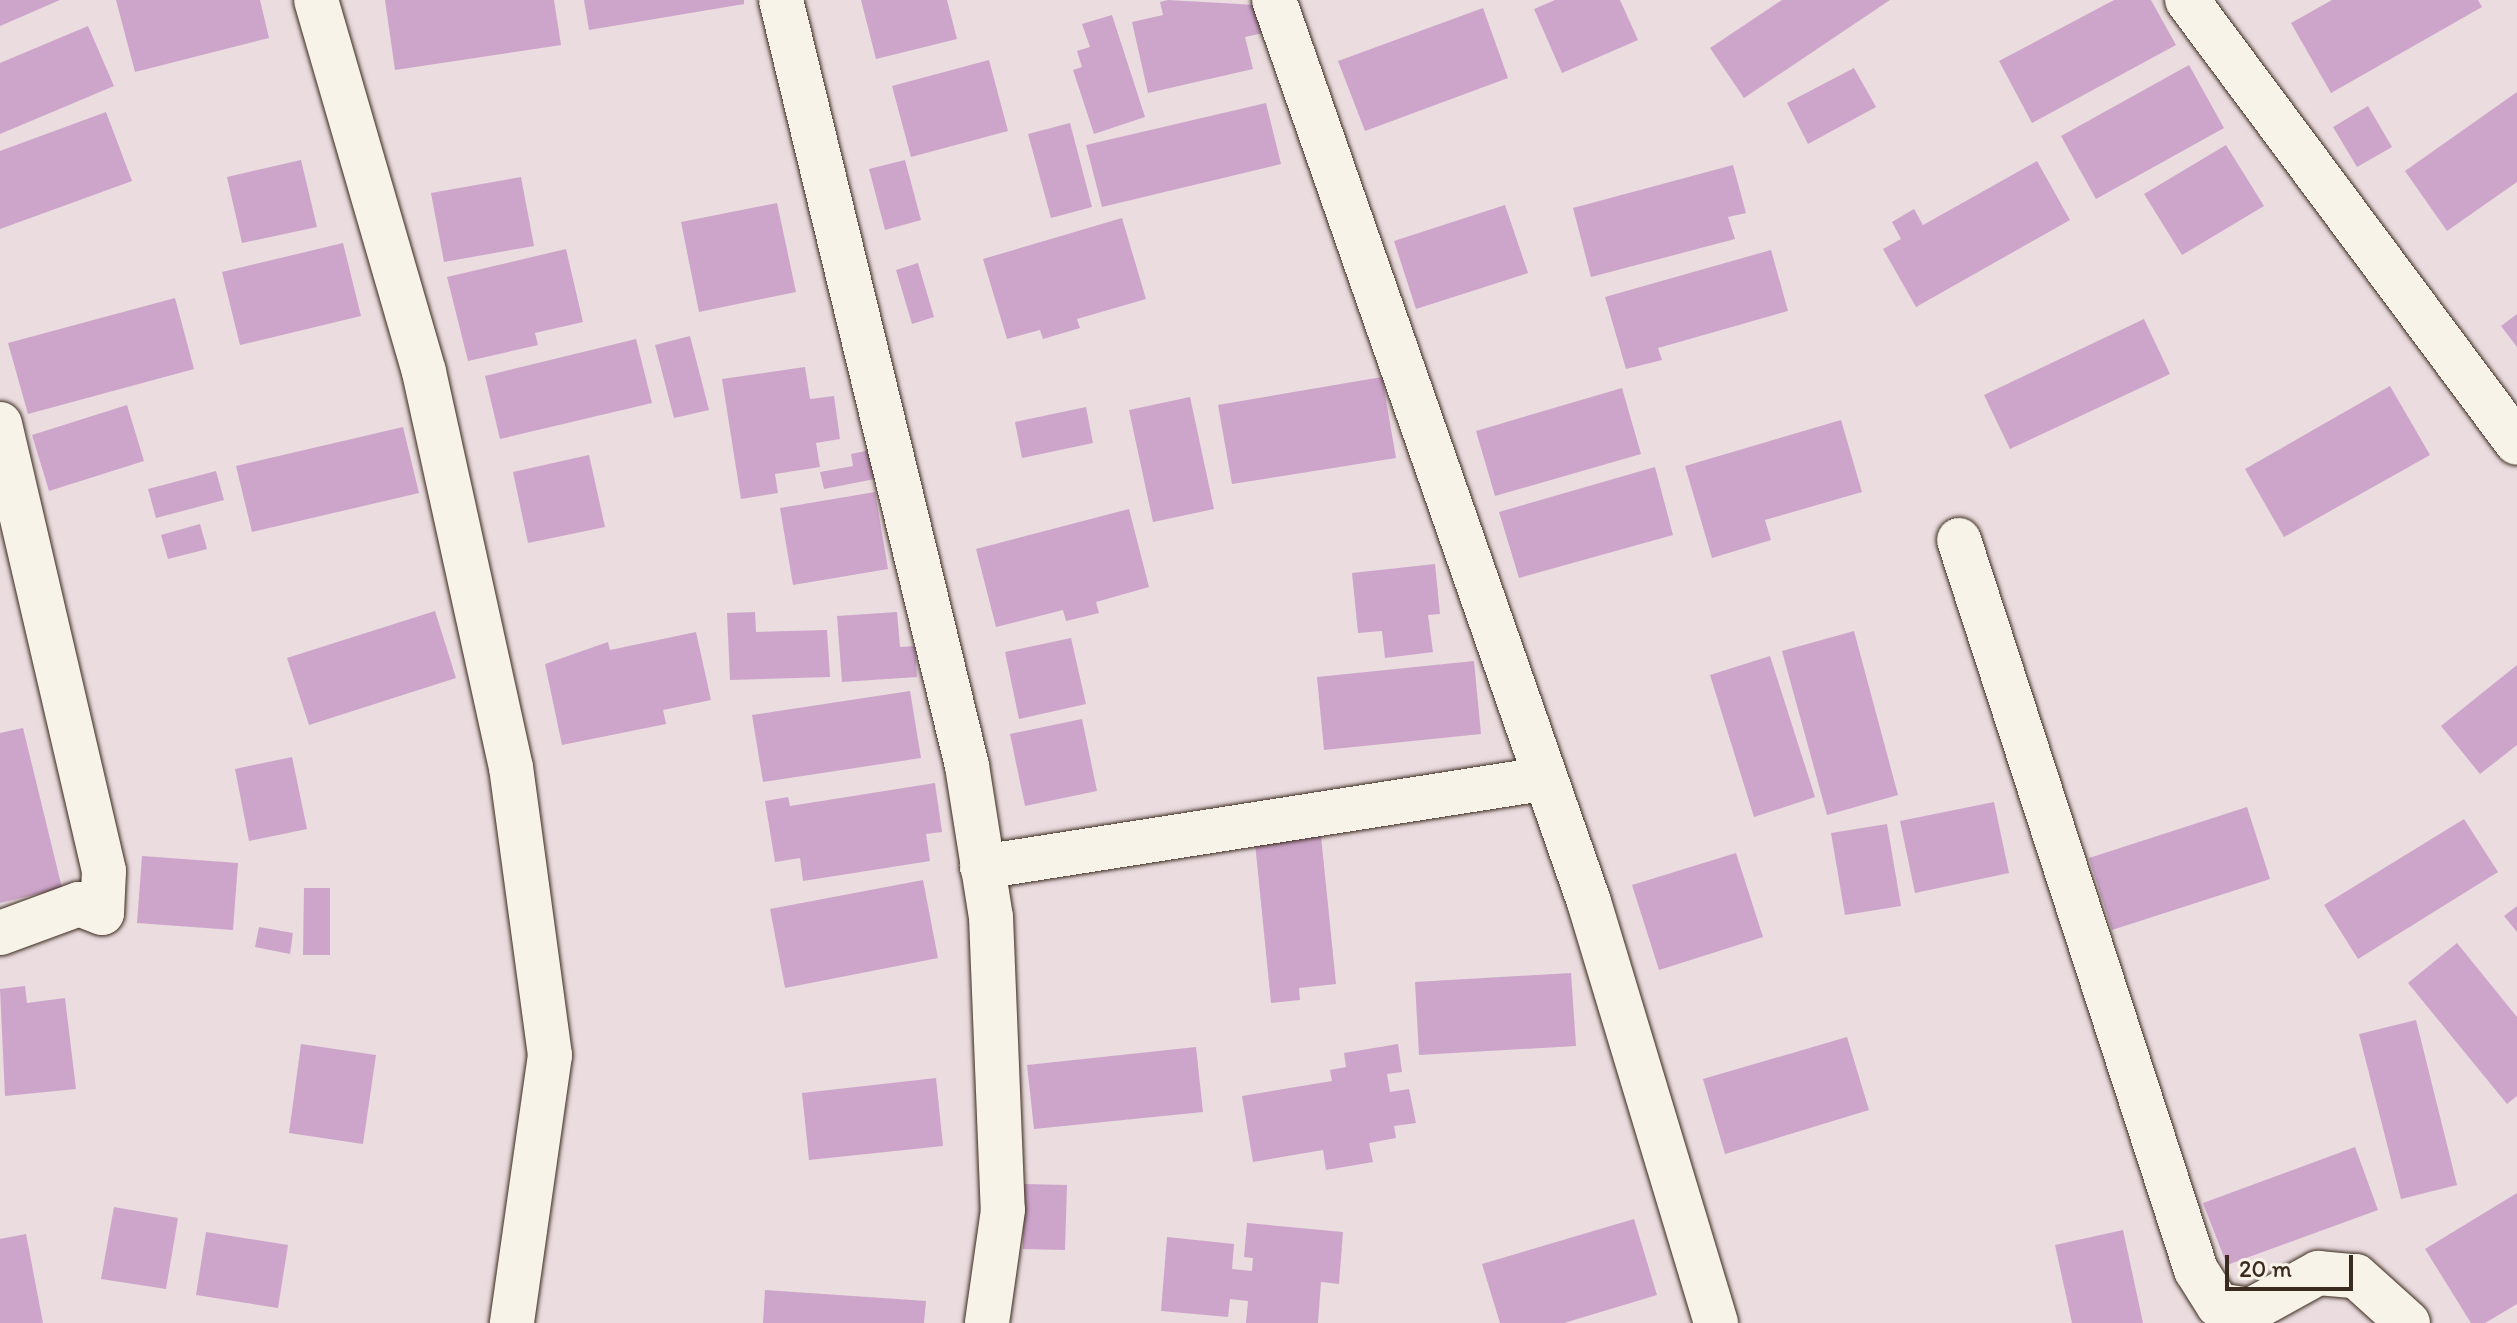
<!DOCTYPE html>
<html>
<head>
<meta charset="utf-8">
<style>
  body { margin:0 }
  #map { position:relative; width:2517px; height:1323px; overflow:hidden; background:#eadcdf; font-family:Itim,sans-serif }
  div>[style] { position:absolute }
  .building>* { inset:0; background:#cda5cb }
  .roads { filter:drop-shadow(0 0 2px #3b2a1e) drop-shadow(0 0 2px #3b2a1e) }
  .street>* { height:44px; margin:-22px; padding:0 22px; transform-origin:22px; border-radius:22px; background:#f7f3e8 }
  span { translate:-50% -50%; white-space:nowrap; text-align:center; line-height:1.15; -webkit-text-stroke:6px #f7f3e8; paint-order:stroke }
  .scale { position:absolute; left:2225px; top:1255px; width:128px; height:36px; box-sizing:border-box; border:4px solid #3b2a1e; border-top:0; padding-left:10px; font-size:24px; line-height:28px; white-space:nowrap; color:#3b2a1e; -webkit-text-stroke:6px #f7f3e8; paint-order:stroke }
</style>
</head>
<body>
<div id="map">
  <div class="building">
    <div style="clip-path:polygon(0 0,60px 0,0 26px)"></div>
    <div style="clip-path:polygon(116px 0,260px 0,269px 38px,135px 72px)"></div>
    <div style="clip-path:polygon(385px 0,554px 0,561px 45px,395px 70px)"></div>
    <div style="clip-path:polygon(584px 0,744px 0,744px 4px,589px 30px)"></div>
    <div style="clip-path:polygon(861px 0,947px 0,957px 39px,876px 59px)"></div>
    <div style="clip-path:polygon(1168px 0,1256px 5px,1263px 33px,1245px 37px,1253px 69px,1148px 93px,1132px 22px,1163px 15px,1160px 2px)"></div>
    <div style="clip-path:polygon(1555px 0,1620px 0,1638px 40px,1562px 73px,1534px 9px)"></div>
    <div style="clip-path:polygon(1782px 0,1890px 0,1744px 98px,1710px 48px)"></div>
    <div style="clip-path:polygon(2114px 0,2151px 0,2176px 45px,2032px 123px,1999px 61px)"></div>
    <div style="clip-path:polygon(2332px 0,2478px 0,2482px 7px,2331px 93px,2291px 23px)"></div>
    <div style="clip-path:polygon(1483px 8px,1508px 78px,1365px 131px,1338px 61px)"></div>
    <div style="clip-path:polygon(1112px 15px,1145px 117px,1094px 134px,1073px 70px,1082px 67px,1077px 51px,1090px 47px,1082px 24px)"></div>
    <div style="clip-path:polygon(88px 26px,114px 86px,0 134px,0 63px)"></div>
    <div style="clip-path:polygon(989px 60px,1008px 131px,911px 157px,892px 86px)"></div>
    <div style="clip-path:polygon(2189px 65px,2224px 128px,2096px 199px,2061px 136px)"></div>
    <div style="clip-path:polygon(1854px 68px,1876px 107px,1808px 144px,1787px 103px)"></div>
    <div style="clip-path:polygon(2517px 92px,2517px 182px,2447px 231px,2405px 171px)"></div>
    <div style="clip-path:polygon(1266px 103px,1281px 164px,1102px 207px,1086px 145px)"></div>
    <div style="clip-path:polygon(2368px 106px,2392px 147px,2357px 167px,2333px 127px)"></div>
    <div style="clip-path:polygon(106px 112px,132px 181px,0 229px,0 151px)"></div>
    <div style="clip-path:polygon(1070px 123px,1092px 207px,1051px 218px,1028px 134px)"></div>
    <div style="clip-path:polygon(2226px 145px,2264px 206px,2182px 255px,2144px 194px)"></div>
    <div style="clip-path:polygon(301px 160px,317px 227px,242px 243px,227px 177px)"></div>
    <div style="clip-path:polygon(905px 160px,921px 220px,885px 230px,869px 169px)"></div>
    <div style="clip-path:polygon(2037px 161px,2070px 220px,1916px 307px,1883px 249px,1901px 239px,1892px 222px,1914px 209px,1923px 225px)"></div>
    <div style="clip-path:polygon(1733px 165px,1746px 213px,1728px 217px,1735px 239px,1591px 277px,1573px 208px)"></div>
    <div style="clip-path:polygon(521px 177px,534px 246px,444px 262px,431px 193px)"></div>
    <div style="clip-path:polygon(777px 203px,796px 292px,699px 312px,681px 222px)"></div>
    <div style="clip-path:polygon(1505px 205px,1528px 273px,1416px 309px,1394px 241px)"></div>
    <div style="clip-path:polygon(1122px 218px,1146px 299px,1077px 319px,1080px 328px,1043px 339px,1040px 330px,1007px 339px,983px 259px)"></div>
    <div style="clip-path:polygon(343px 243px,361px 316px,240px 345px,222px 272px)"></div>
    <div style="clip-path:polygon(566px 249px,583px 322px,535px 333px,538px 345px,468px 361px,447px 277px)"></div>
    <div style="clip-path:polygon(1771px 250px,1788px 311px,1658px 348px,1662px 360px,1626px 369px,1605px 297px)"></div>
    <div style="clip-path:polygon(918px 263px,934px 317px,912px 324px,896px 270px)"></div>
    <div style="clip-path:polygon(175px 298px,194px 369px,28px 414px,8px 343px)"></div>
    <div style="clip-path:polygon(2517px 314px,2517px 347px,2501px 326px)"></div>
    <div style="clip-path:polygon(2144px 319px,2170px 374px,2010px 449px,1984px 395px)"></div>
    <div style="clip-path:polygon(690px 336px,709px 410px,674px 418px,655px 345px)"></div>
    <div style="clip-path:polygon(636px 339px,652px 403px,500px 439px,485px 376px)"></div>
    <div style="clip-path:polygon(805px 367px,810px 399px,834px 396px,840px 439px,816px 443px,820px 467px,775px 474px,778px 493px,741px 499px,722px 379px)"></div>
    <div style="clip-path:polygon(1382px 377px,1396px 458px,1232px 484px,1218px 405px)"></div>
    <div style="clip-path:polygon(2390px 386px,2430px 455px,2284px 537px,2245px 469px)"></div>
    <div style="clip-path:polygon(1622px 388px,1641px 454px,1495px 496px,1476px 431px)"></div>
    <div style="clip-path:polygon(1190px 397px,1214px 509px,1153px 522px,1129px 410px)"></div>
    <div style="clip-path:polygon(127px 405px,144px 461px,49px 491px,32px 435px)"></div>
    <div style="clip-path:polygon(1086px 407px,1093px 443px,1022px 458px,1015px 422px)"></div>
    <div style="clip-path:polygon(1841px 420px,1862px 492px,1765px 520px,1771px 540px,1712px 558px,1685px 466px)"></div>
    <div style="clip-path:polygon(403px 427px,419px 493px,252px 532px,236px 466px)"></div>
    <div style="clip-path:polygon(884px 447px,890px 476px,824px 489px,820px 472px,853px 466px,851px 454px)"></div>
    <div style="clip-path:polygon(589px 455px,605px 527px,528px 543px,513px 472px)"></div>
    <div style="clip-path:polygon(1655px 467px,1673px 535px,1519px 578px,1499px 512px)"></div>
    <div style="clip-path:polygon(216px 471px,224px 500px,156px 518px,148px 489px)"></div>
    <div style="clip-path:polygon(875px 492px,888px 569px,793px 585px,780px 508px)"></div>
    <div style="clip-path:polygon(1129px 509px,1149px 587px,1096px 602px,1099px 613px,1066px 621px,1063px 610px,996px 627px,976px 549px)"></div>
    <div style="clip-path:polygon(200px 524px,207px 549px,168px 559px,161px 535px)"></div>
    <div style="clip-path:polygon(1435px 564px,1440px 614px,1428px 615px,1433px 652px,1385px 658px,1382px 631px,1358px 633px,1352px 573px)"></div>
    <div style="clip-path:polygon(435px 611px,456px 678px,309px 725px,287px 658px)"></div>
    <div style="clip-path:polygon(755px 612px,756px 632px,827px 630px,830px 677px,730px 680px,727px 613px)"></div>
    <div style="clip-path:polygon(897px 612px,900px 647px,915px 646px,917px 677px,842px 682px,837px 616px)"></div>
    <div style="clip-path:polygon(1854px 631px,1898px 795px,1827px 815px,1782px 651px)"></div>
    <div style="clip-path:polygon(696px 632px,711px 700px,663px 710px,666px 724px,562px 745px,545px 664px,608px 642px,610px 650px)"></div>
    <div style="clip-path:polygon(1071px 638px,1086px 704px,1019px 719px,1005px 652px)"></div>
    <div style="clip-path:polygon(1770px 656px,1815px 797px,1754px 817px,1710px 675px)"></div>
    <div style="clip-path:polygon(1474px 661px,1481px 734px,1324px 750px,1317px 677px)"></div>
    <div style="clip-path:polygon(2517px 665px,2517px 745px,2480px 774px,2441px 726px)"></div>
    <div style="clip-path:polygon(910px 691px,921px 758px,763px 782px,752px 715px)"></div>
    <div style="clip-path:polygon(1082px 719px,1097px 791px,1025px 806px,1010px 734px)"></div>
    <div style="clip-path:polygon(23px 728px,62px 888px,0 903px,0 733px)"></div>
    <div style="clip-path:polygon(292px 757px,307px 829px,249px 841px,235px 769px)"></div>
    <div style="clip-path:polygon(935px 783px,942px 832px,926px 834px,930px 861px,803px 881px,800px 858px,775px 862px,765px 801px,788px 797px,790px 806px)"></div>
    <div style="clip-path:polygon(1994px 802px,2009px 873px,1915px 893px,1900px 821px)"></div>
    <div style="clip-path:polygon(2247px 807px,2270px 879px,2112px 930px,2089px 858px)"></div>
    <div style="clip-path:polygon(2464px 819px,2498px 872px,2358px 959px,2324px 905px)"></div>
    <div style="clip-path:polygon(1887px 824px,1901px 906px,1845px 915px,1831px 833px)"></div>
    <div style="clip-path:polygon(1320px 826px,1336px 984px,1299px 988px,1300px 1000px,1271px 1003px,1254px 833px)"></div>
    <div style="clip-path:polygon(1736px 853px,1763px 937px,1659px 970px,1632px 885px)"></div>
    <div style="clip-path:polygon(142px 856px,238px 863px,233px 930px,137px 923px)"></div>
    <div style="clip-path:polygon(923px 880px,938px 958px,785px 988px,770px 909px)"></div>
    <div style="clip-path:polygon(304px 888px,330px 888px,330px 955px,303px 955px)"></div>
    <div style="clip-path:polygon(2517px 906px,2517px 932px,2504px 916px)"></div>
    <div style="clip-path:polygon(259px 927px,293px 933px,290px 954px,255px 947px)"></div>
    <div style="clip-path:polygon(2457px 943px,2517px 1017px,2517px 1096px,2507px 1104px,2408px 983px)"></div>
    <div style="clip-path:polygon(1571px 973px,1576px 1046px,1419px 1055px,1415px 982px)"></div>
    <div style="clip-path:polygon(25px 986px,27px 1003px,65px 998px,76px 1089px,5px 1096px,0 989px)"></div>
    <div style="clip-path:polygon(2416px 1020px,2457px 1185px,2401px 1199px,2359px 1034px)"></div>
    <div style="clip-path:polygon(1847px 1037px,1869px 1110px,1725px 1154px,1703px 1079px)"></div>
    <div style="clip-path:polygon(301px 1044px,376px 1055px,363px 1144px,289px 1133px)"></div>
    <div style="clip-path:polygon(1398px 1044px,1402px 1072px,1387px 1074px,1390px 1092px,1409px 1089px,1416px 1123px,1394px 1126px,1396px 1138px,1369px 1143px,1373px 1162px,1326px 1170px,1323px 1150px,1253px 1162px,1242px 1096px,1332px 1081px,1330px 1070px,1346px 1067px,1344px 1053px)"></div>
    <div style="clip-path:polygon(1196px 1047px,1203px 1112px,1034px 1129px,1027px 1065px)"></div>
    <div style="clip-path:polygon(936px 1078px,943px 1146px,809px 1160px,802px 1093px)"></div>
    <div style="clip-path:polygon(2355px 1147px,2378px 1210px,2227px 1265px,2203px 1203px)"></div>
    <div style="clip-path:polygon(1024px 1184px,1067px 1185px,1065px 1250px,1023px 1249px)"></div>
    <div style="clip-path:polygon(2517px 1193px,2517px 1304px,2485px 1323px,2471px 1323px,2425px 1249px)"></div>
    <div style="clip-path:polygon(114px 1207px,178px 1218px,166px 1289px,101px 1279px)"></div>
    <div style="clip-path:polygon(1634px 1219px,1657px 1295px,1564px 1323px,1500px 1323px,1482px 1264px)"></div>
    <div style="clip-path:polygon(1247px 1223px,1343px 1232px,1339px 1284px,1321px 1282px,1318px 1323px,1246px 1323px,1248px 1301px,1230px 1299px,1228px 1317px,1161px 1311px,1167px 1237px,1234px 1244px,1232px 1269px,1252px 1271px,1253px 1258px,1244px 1257px)"></div>
    <div style="clip-path:polygon(2123px 1230px,2143px 1323px,2072px 1323px,2055px 1245px)"></div>
    <div style="clip-path:polygon(206px 1232px,288px 1245px,278px 1308px,196px 1295px)"></div>
    <div style="clip-path:polygon(26px 1234px,43px 1323px,0 1323px,0 1239px)"></div>
    <div style="clip-path:polygon(765px 1290px,926px 1301px,924px 1323px,763px 1323px)"></div>
  </div>
  <div class="roads">
    <div class="street">
      <div style="left:316px;top:0;width:387px;rotate:73.8deg"></div>
      <div style="left:424px;top:372px;width:404px;rotate:77.6deg"></div>
      <div style="left:511px;top:767px;width:291px;rotate:82.3deg"></div>
      <div style="left:550px;top:1055px;width:271px;rotate:98.1deg"></div>
      <div style="left:781px;top:0;width:788px;rotate:76.35deg"></div>
      <div style="left:967px;top:766px;width:153px;rotate:81deg"></div>
      <div style="left:991px;top:917px;width:293px;rotate:87.7deg"></div>
      <div style="left:1003px;top:1210px;width:114px;rotate:98.1deg"></div>
      <div style="left:1274px;top:0;width:955px;rotate:70.75deg"></div>
      <div style="left:1589px;top:902px;width:440px;rotate:73.2deg"></div>
      <div style="left:2187px;top:0;width:552px;rotate:53.32deg"></div>
      <div style="left:0;top:424px;width:459px;rotate:76.9deg"></div>
      <div style="left:104px;top:871px;width:42px;rotate:92.7deg"></div>
      <div style="left:102px;top:913px;width:25px;rotate:-159deg"></div>
      <div style="left:79px;top:904px;width:84px;rotate:159.8deg"></div>
      <div style="left:1959px;top:540px;width:768px;rotate:72.01deg"></div>
      <div style="left:2196px;top:1270px;width:41px;rotate:57.8deg"></div>
      <div style="left:2218px;top:1305px;width:33px;rotate:9deg"></div>
      <div style="left:2251px;top:1310px;width:77px;rotate:-28.9deg"></div>
      <div style="left:2318px;top:1273px;width:38px;rotate:5deg"></div>
      <div style="left:2356px;top:1276px;width:70px;rotate:42.1deg"></div>
      <div style="left:982px;top:867px;width:567px;rotate:-8.93deg"></div>
    </div>
  </div>
  <div class="scale">20 m</div>
</div>
</body>
</html>
